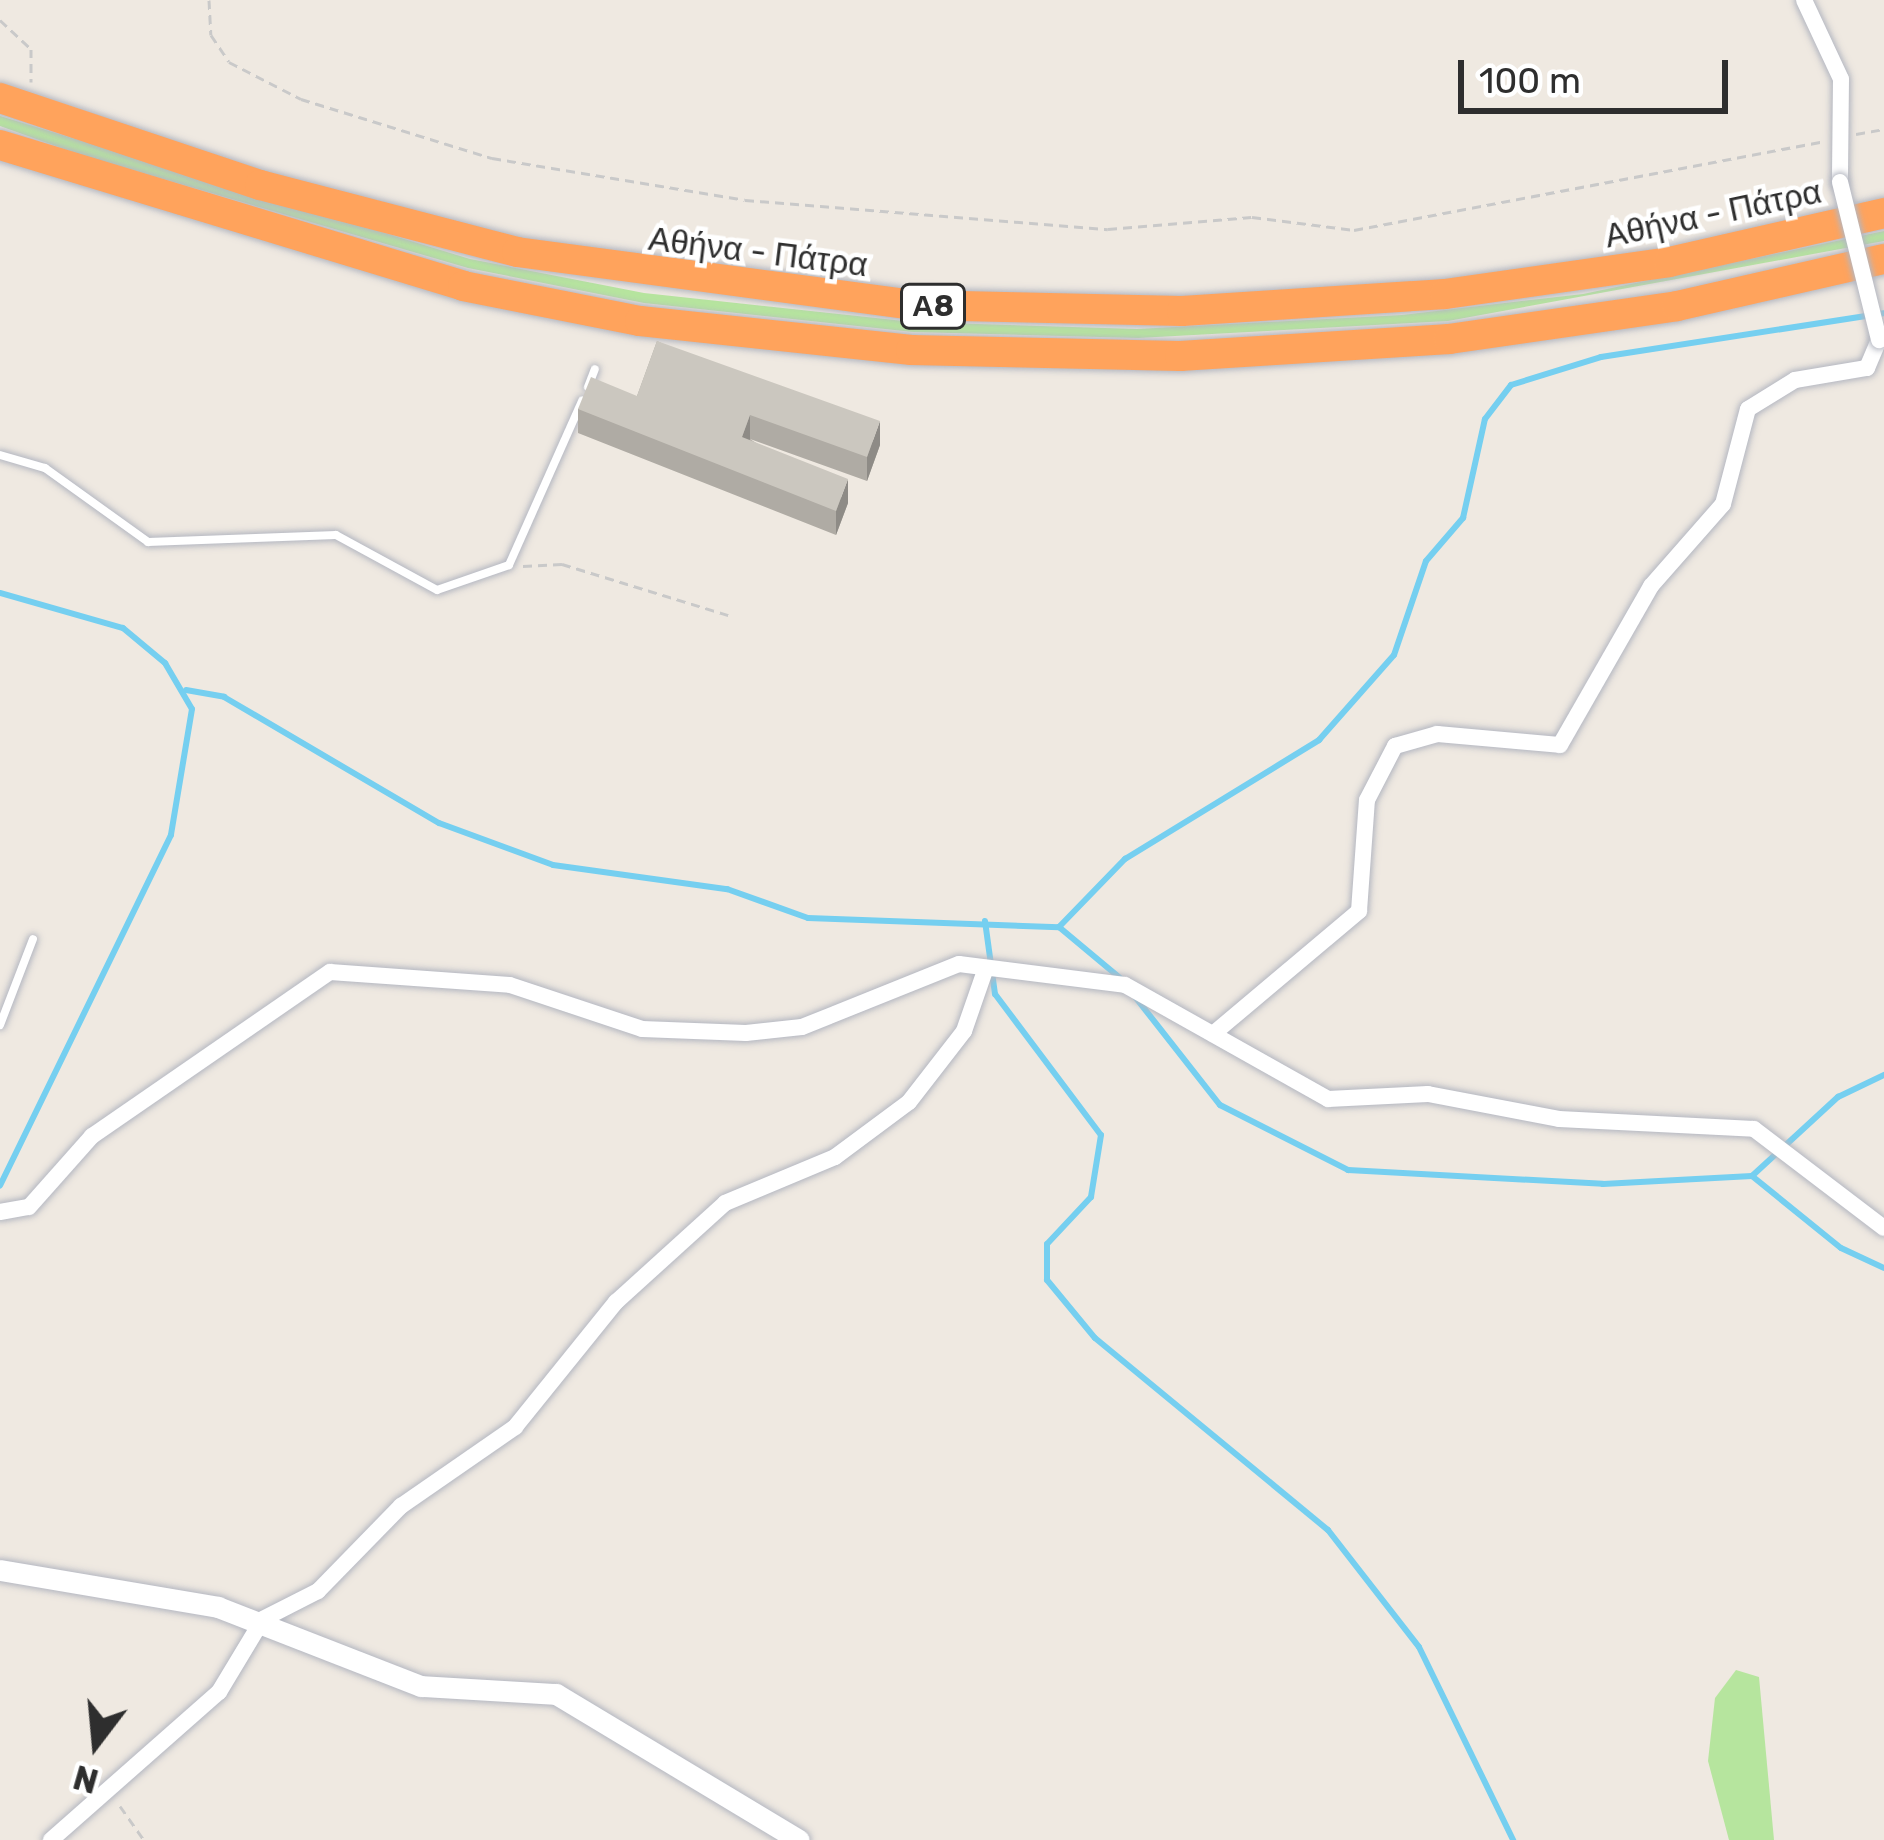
<!DOCTYPE html>
<html>
<head>
<meta charset="utf-8">
<style>
  body { margin:0 }
  #map { position:relative; width:1884px; height:1840px; overflow:hidden; background:#efe9e1; font-family:Rubik,sans-serif }
  div>[style] { position:absolute }
  .green>* { inset:0; background:#b6e59e }
  .stream>* { height:6px; margin:-3px; padding:0 3px; transform-origin:3px; border-radius:3px; background:#75cff0 }
  .path>* { height:3px; margin-top:-1.5px; transform-origin:0; background:repeating-linear-gradient(90deg,#c9c9c9 0 9px,transparent 0 15px) }
  .roads { filter:drop-shadow(0 0 3px #b4b7c1) drop-shadow(0 0 3px #b4b7c1) }
  .service>* { height:8px; margin:-4px; padding:0 4px; transform-origin:4px; border-radius:4px; background:#fff }
  .minor>* { height:16px; margin:-8px; padding:0 8px; transform-origin:8px; border-radius:8px; background:#fff }
  .tertiary>* { height:21px; margin:-10.5px; padding:0 10.5px; transform-origin:10.5px; border-radius:10.5px; background:#fff }
  .motorway>* { height:30px; margin:-15px; padding:0 15px; transform-origin:15px; border-radius:15px; background:#ffa35c }
  .bridges { filter:drop-shadow(0 0 3px #b4b7c1) drop-shadow(0 0 3px #b4b7c1) }
  .minor-bridge>* { height:16px; margin:-8px; padding:0 8px; transform-origin:8px; border-radius:8px; background:#fff }
  .wall>* { inset:0; background:#afaba4 }
  .shaded-wall>* { inset:0; background:#8e8b86 }
  .building>* { inset:0; background:#cbc7bf }
  span { translate:-50% -50%; white-space:nowrap; text-align:center; line-height:1.15; -webkit-text-stroke:9px #fff; paint-order:stroke }
  .shield-label span { padding:3px 9px; background:#fff; border:3px solid; border-radius:9px; -webkit-text-stroke-width:0 }
  .shield-label { font-size:30px; color:#2e2e2e; font-weight:700 }
  .street-label { font-size:33px; color:#2e2e2e }
  .north { position:absolute; left:36px; top:1684px; width:120px; height:120px; -webkit-text-stroke:9px #fff; paint-order:stroke; rotate:196deg; font-size:33px; font-weight:700; line-height:48px; text-align:center; color:#2e2e2e }
  .north::after { content:''; display:block; margin:auto; width:42px; height:54px; background:#2e2e2e; clip-path:polygon(50% 0,100% 100%,50% 72%,0 100%) }
  .scale { position:absolute; left:1458px; top:60px; width:270px; height:54px; box-sizing:border-box; border:6px solid #2e2e2e; border-top:0; padding-left:15px; font-size:36px; line-height:42px; white-space:nowrap; color:#2e2e2e; -webkit-text-stroke:9px #fff; paint-order:stroke }
</style>
</head>
<body>
<div id="map">
  <div class="green">
    <div style="clip-path:polygon(0 116px,470px 259px,644px 293px,913px 322px,1137px 329px,1402px 315px,1583px 294px,1884px 231px,1884px 241px,1448px 321px,1138px 338px,913px 332px,644px 303px,468px 268px,81px 155px,0 126px)"></div>
    <div style="clip-path:polygon(1736px 1670px,1759px 1677px,1774px 1840px,1729px 1840px,1708px 1761px,1715px 1698px)"></div>
  </div>
  <div class="stream">
    <div style="left:0;top:593px;width:128px;rotate:15.9deg"></div>
    <div style="left:123px;top:628px;width:55px;rotate:39.8deg"></div>
    <div style="left:165px;top:663px;width:53px;rotate:59.6deg"></div>
    <div style="left:192px;top:709px;width:128px;rotate:99.5deg"></div>
    <div style="left:171px;top:835px;width:390px;rotate:116deg"></div>
    <div style="left:186px;top:690px;width:39px;rotate:10deg"></div>
    <div style="left:224px;top:697px;width:249px;rotate:30.4deg"></div>
    <div style="left:439px;top:823px;width:121px;rotate:20.2deg"></div>
    <div style="left:553px;top:865px;width:176px;rotate:7.9deg"></div>
    <div style="left:727px;top:889px;width:86px;rotate:19.7deg"></div>
    <div style="left:808px;top:918px;width:251px;rotate:2.1deg"></div>
    <div style="left:1059px;top:927px;width:80px;rotate:39.9deg"></div>
    <div style="left:985px;top:921px;width:74px;rotate:82.2deg"></div>
    <div style="left:995px;top:994px;width:176px;rotate:53.1deg"></div>
    <div style="left:1101px;top:1135px;width:63px;rotate:99.2deg"></div>
    <div style="left:1091px;top:1197px;width:64px;rotate:133.1deg"></div>
    <div style="left:1047px;top:1244px;width:36px;rotate:90deg"></div>
    <div style="left:1047px;top:1280px;width:75px;rotate:50.4deg"></div>
    <div style="left:1095px;top:1338px;width:302px;rotate:39.5deg"></div>
    <div style="left:1328px;top:1530px;width:148px;rotate:52.1deg"></div>
    <div style="left:1419px;top:1647px;width:215px;rotate:64deg"></div>
    <div style="left:1059px;top:927px;width:95px;rotate:-45.9deg"></div>
    <div style="left:1125px;top:859px;width:228px;rotate:-31.5deg"></div>
    <div style="left:1319px;top:740px;width:113px;rotate:-48.6deg"></div>
    <div style="left:1394px;top:655px;width:99px;rotate:-71.2deg"></div>
    <div style="left:1426px;top:561px;width:57px;rotate:-49.3deg"></div>
    <div style="left:1463px;top:518px;width:101px;rotate:-77.5deg"></div>
    <div style="left:1485px;top:419px;width:43px;rotate:-52.6deg"></div>
    <div style="left:1511px;top:385px;width:94px;rotate:-17.3deg"></div>
    <div style="left:1601px;top:357px;width:286px;rotate:-8.8deg"></div>
    <div style="left:1136px;top:998px;width:136px;rotate:51.9deg"></div>
    <div style="left:1220px;top:1105px;width:144px;rotate:26.9deg"></div>
    <div style="left:1348px;top:1170px;width:255px;rotate:3.1deg"></div>
    <div style="left:1603px;top:1184px;width:149px;rotate:-3.1deg"></div>
    <div style="left:1752px;top:1176px;width:114px;rotate:39deg"></div>
    <div style="left:1841px;top:1248px;width:47px;rotate:24.9deg"></div>
    <div style="left:1752px;top:1176px;width:117px;rotate:-42.6deg"></div>
    <div style="left:1838px;top:1097px;width:51px;rotate:-25.6deg"></div>
  </div>
  <div class="path">
    <div style="left:209px;top:0;width:35px;rotate:87deg"></div>
    <div style="left:211px;top:35px;width:32px;rotate:56deg"></div>
    <div style="left:229px;top:62px;width:81px;rotate:27.2deg"></div>
    <div style="left:301px;top:99px;width:200px;rotate:17.2deg"></div>
    <div style="left:492px;top:158px;width:256px;rotate:9.4deg"></div>
    <div style="left:745px;top:200px;width:364px;rotate:4.6deg"></div>
    <div style="left:1108px;top:229px;width:144px;rotate:-4.8deg"></div>
    <div style="left:1252px;top:217px;width:103px;rotate:7.3deg"></div>
    <div style="left:1354px;top:230px;width:477px;rotate:-10.7deg"></div>
    <div style="left:0;top:20px;width:42px;rotate:43.1deg"></div>
    <div style="left:31px;top:49px;width:33px;rotate:90deg"></div>
    <div style="left:1856px;top:134px;width:28px;rotate:-10deg"></div>
    <div style="left:523px;top:566px;width:39px;rotate:-3deg"></div>
    <div style="left:562px;top:564px;width:174px;rotate:17.1deg"></div>
    <div style="left:120px;top:1806px;width:42px;rotate:54.8deg"></div>
  </div>
  <div class="roads">
    <div class="service">
      <div style="left:588px;top:387px;width:19px;rotate:-69deg"></div>
      <div style="left:0;top:455px;width:47px;rotate:16.1deg"></div>
      <div style="left:45px;top:468px;width:127px;rotate:35.7deg"></div>
      <div style="left:148px;top:542px;width:188px;rotate:-2.1deg"></div>
      <div style="left:336px;top:535px;width:115px;rotate:28.6deg"></div>
      <div style="left:437px;top:590px;width:76px;rotate:-19.1deg"></div>
      <div style="left:509px;top:565px;width:180px;rotate:-66deg"></div>
      <div style="left:0;top:1025px;width:92px;rotate:-69deg"></div>
    </div>
    <div class="minor">
      <div style="left:1804px;top:0;width:87px;rotate:64.9deg"></div>
      <div style="left:1841px;top:79px;width:103px;rotate:90.6deg"></div>
      <div style="left:1213px;top:1034px;width:191px;rotate:-40.1deg"></div>
      <div style="left:1359px;top:911px;width:111px;rotate:-85.9deg"></div>
      <div style="left:1367px;top:800px;width:61px;rotate:-62.6deg"></div>
      <div style="left:1395px;top:746px;width:44px;rotate:-15.9deg"></div>
      <div style="left:1437px;top:734px;width:123px;rotate:5.1deg"></div>
      <div style="left:1560px;top:745px;width:183px;rotate:-60.2deg"></div>
      <div style="left:1651px;top:586px;width:109px;rotate:-48.7deg"></div>
      <div style="left:1723px;top:504px;width:98px;rotate:-75.3deg"></div>
      <div style="left:1748px;top:409px;width:55px;rotate:-31.7deg"></div>
      <div style="left:1795px;top:380px;width:73px;rotate:-9.5deg"></div>
      <div style="left:1867px;top:368px;width:30px;rotate:-67deg"></div>
      <div style="left:0;top:1212px;width:29px;rotate:-10deg"></div>
      <div style="left:29px;top:1207px;width:95px;rotate:-48.4deg"></div>
      <div style="left:92px;top:1136px;width:289px;rotate:-34.6deg"></div>
      <div style="left:330px;top:972px;width:180px;rotate:4.1deg"></div>
      <div style="left:510px;top:985px;width:139px;rotate:18.4deg"></div>
      <div style="left:642px;top:1029px;width:104px;rotate:2.2deg"></div>
      <div style="left:746px;top:1033px;width:56px;rotate:-6.1deg"></div>
      <div style="left:802px;top:1027px;width:169px;rotate:-21.9deg"></div>
      <div style="left:959px;top:964px;width:167px;rotate:7.2deg"></div>
      <div style="left:1125px;top:985px;width:233px;rotate:29.3deg"></div>
      <div style="left:1328px;top:1099px;width:100px;rotate:-2.9deg"></div>
      <div style="left:1428px;top:1094px;width:133px;rotate:10.8deg"></div>
      <div style="left:1559px;top:1119px;width:195px;rotate:2.9deg"></div>
      <div style="left:1754px;top:1129px;width:163px;rotate:37.3deg"></div>
      <div style="left:51px;top:1840px;width:224px;rotate:-41.4deg"></div>
      <div style="left:219px;top:1692px;width:85px;rotate:-58.9deg"></div>
      <div style="left:263px;top:1619px;width:62px;rotate:-27deg"></div>
      <div style="left:318px;top:1591px;width:119px;rotate:-45.7deg"></div>
      <div style="left:401px;top:1506px;width:139px;rotate:-34.7deg"></div>
      <div style="left:515px;top:1427px;width:161px;rotate:-51.1deg"></div>
      <div style="left:616px;top:1302px;width:147px;rotate:-42.2deg"></div>
      <div style="left:725px;top:1203px;width:119px;rotate:-22.7deg"></div>
      <div style="left:835px;top:1157px;width:92px;rotate:-36.6deg"></div>
      <div style="left:909px;top:1102px;width:90px;rotate:-52.2deg"></div>
      <div style="left:964px;top:1031px;width:67px;rotate:-70.8deg"></div>
    </div>
    <div class="tertiary">
      <div style="left:0;top:1570px;width:221px;rotate:9.6deg"></div>
      <div style="left:218px;top:1607px;width:218px;rotate:21.3deg"></div>
      <div style="left:421px;top:1686px;width:135px;rotate:3.4deg"></div>
      <div style="left:556px;top:1694px;width:283px;rotate:31deg"></div>
    </div>
    <div class="motorway">
      <div style="left:0;top:98px;width:274px;rotate:18.5deg"></div>
      <div style="left:260px;top:185px;width:266px;rotate:14.6deg"></div>
      <div style="left:517px;top:252px;width:403px;rotate:7.6deg"></div>
      <div style="left:916px;top:305px;width:266px;rotate:1.3deg"></div>
      <div style="left:1182px;top:311px;width:264px;rotate:-3.7deg"></div>
      <div style="left:1445px;top:294px;width:226px;rotate:-8.1deg"></div>
      <div style="left:1669px;top:262px;width:221px;rotate:-12.8deg"></div>
      <div style="left:0;top:145px;width:484px;rotate:16.9deg"></div>
      <div style="left:463px;top:286px;width:180px;rotate:11.2deg"></div>
      <div style="left:640px;top:321px;width:273px;rotate:6.1deg"></div>
      <div style="left:911px;top:350px;width:269px;rotate:1.3deg"></div>
      <div style="left:1180px;top:356px;width:270px;rotate:-3.6deg"></div>
      <div style="left:1449px;top:339px;width:230px;rotate:-8.2deg"></div>
      <div style="left:1677px;top:306px;width:212px;rotate:-12.8deg"></div>
    </div>
  </div>
  <div class="bridges">
    <div class="minor-bridge">
      <div style="left:1840px;top:182px;width:163px;rotate:76.1deg"></div>
    </div>
  </div>
  <div class="wall">
    <div style="clip-path:polygon(657px 341px,880px 445px,867px 481px,750px 439px,848px 503px,836px 535px,578px 433px,578px 409px,637px 396px)"></div>
  </div>
  <div class="shaded-wall">
    <div style="clip-path:polygon(750px 415px,750px 439px,742px 461px,742px 437px)"></div>
    <div style="clip-path:polygon(880px 421px,880px 445px,867px 481px,867px 457px)"></div>
    <div style="clip-path:polygon(848px 479px,848px 503px,836px 535px,836px 511px)"></div>
  </div>
  <div class="building">
    <div style="clip-path:polygon(657px 341px,880px 421px,867px 457px,750px 415px,742px 437px,848px 479px,836px 511px,578px 409px,591px 377px,637px 396px)"></div>
  </div>
  <div class="shield-label">
    <span style="left:933px;top:306px">Α8</span>
  </div>
  <div class="street-label">
    <span style="left:1713px;top:214px;rotate:-12deg">Αθήνα - Πάτρα</span>
    <span style="left:758px;top:252px;rotate:7deg">Αθήνα - Πάτρα</span>
  </div>
  <div class="north">N</div>
  <div class="scale">100 m</div>
</div>
</body>
</html>
